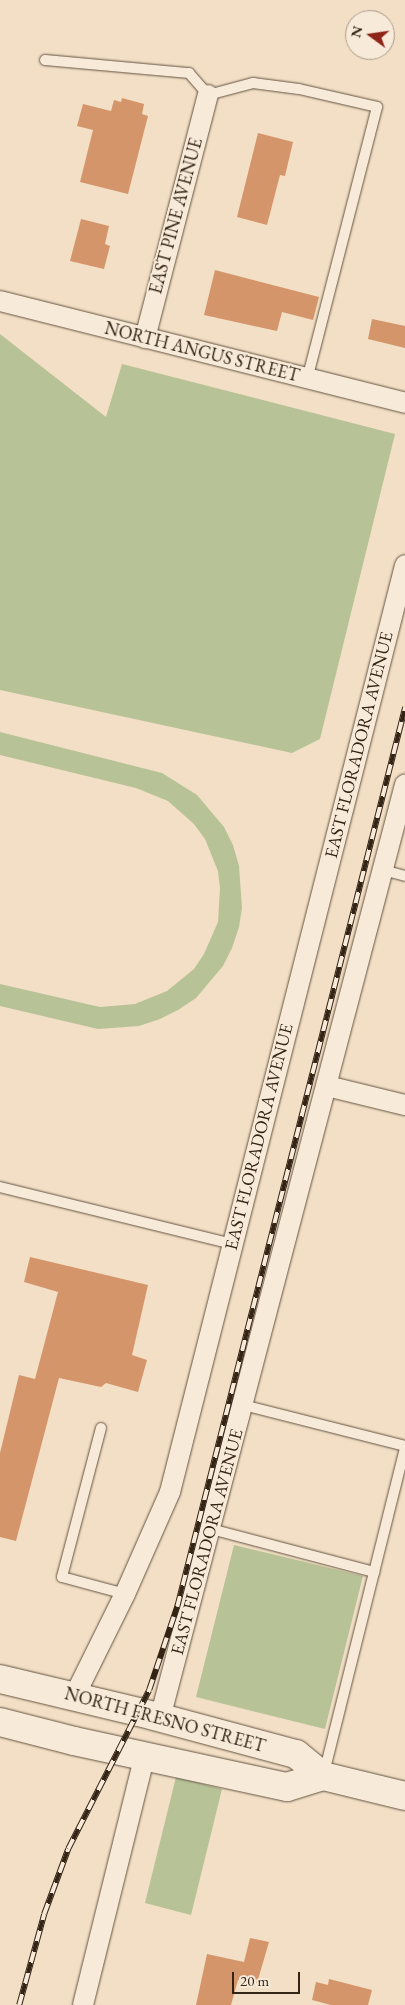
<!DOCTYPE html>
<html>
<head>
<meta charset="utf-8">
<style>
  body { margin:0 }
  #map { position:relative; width:405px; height:2005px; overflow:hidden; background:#f2dfc5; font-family:"EB Garamond",serif }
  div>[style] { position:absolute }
  .green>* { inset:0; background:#b7c297 }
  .building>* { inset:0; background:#d5956b }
  .roads { filter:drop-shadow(0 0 1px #645341) drop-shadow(0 0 1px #645341) }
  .lane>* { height:10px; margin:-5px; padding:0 5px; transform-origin:5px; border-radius:5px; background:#f7ead9 }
  .street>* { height:20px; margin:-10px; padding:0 10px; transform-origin:10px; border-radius:10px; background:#f7ead9 }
  .secondary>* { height:28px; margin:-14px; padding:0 14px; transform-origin:14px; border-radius:14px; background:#f7ead9 }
  .rail>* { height:5.5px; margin-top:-2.75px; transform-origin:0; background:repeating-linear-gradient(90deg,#f7ead9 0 11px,#342415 0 22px); box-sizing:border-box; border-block:1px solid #342415 }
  span { translate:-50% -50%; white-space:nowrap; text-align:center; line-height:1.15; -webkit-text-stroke:4px #f7ead9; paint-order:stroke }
  .street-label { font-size:18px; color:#342415 }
  .north { position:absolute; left:345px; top:10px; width:50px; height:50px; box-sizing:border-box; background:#f7ead9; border:1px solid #a99b8b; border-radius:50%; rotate:284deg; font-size:14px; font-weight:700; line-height:20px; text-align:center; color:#342415 }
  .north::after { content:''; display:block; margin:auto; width:18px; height:22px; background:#8f2418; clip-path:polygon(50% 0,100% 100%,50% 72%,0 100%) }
  .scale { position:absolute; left:232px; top:1972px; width:68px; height:22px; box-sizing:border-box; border:2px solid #342415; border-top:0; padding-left:6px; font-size:15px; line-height:18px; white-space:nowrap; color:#342415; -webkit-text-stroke:4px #f7ead9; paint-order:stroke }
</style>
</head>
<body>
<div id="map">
  <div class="green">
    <div style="clip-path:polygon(0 334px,106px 417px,122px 364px,395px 434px,320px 739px,292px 753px,0 690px)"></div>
    <div style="clip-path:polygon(0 732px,162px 773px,197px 795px,224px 827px,233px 845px,239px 866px,242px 908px,239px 927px,232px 948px,223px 966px,196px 998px,178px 1010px,160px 1019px,139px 1026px,98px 1029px,0 1006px,0 984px,100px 1007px,135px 1004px,167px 991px,194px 969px,204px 954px,218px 922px,220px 888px,218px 871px,205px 839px,194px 824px,168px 801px,136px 788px,0 755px)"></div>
    <div style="clip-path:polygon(234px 1545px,363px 1576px,325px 1729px,196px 1697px)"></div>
    <div style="clip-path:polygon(176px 1777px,222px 1789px,191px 1915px,145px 1903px)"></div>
  </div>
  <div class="building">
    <div style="clip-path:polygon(122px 98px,144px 104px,142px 114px,148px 116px,128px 194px,80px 182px,93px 130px,77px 126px,83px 104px,111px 111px,114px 100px,121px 102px)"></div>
    <div style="clip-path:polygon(258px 133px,293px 142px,285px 176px,280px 175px,267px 225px,237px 217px)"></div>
    <div style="clip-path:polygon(81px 219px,109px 226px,105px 244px,110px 246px,104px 269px,70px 261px)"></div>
    <div style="clip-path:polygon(215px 270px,319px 297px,313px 320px,282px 312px,277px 331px,204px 315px)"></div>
    <div style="clip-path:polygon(372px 319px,405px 326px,405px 348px,368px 339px)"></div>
    <div style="clip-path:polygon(30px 1257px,148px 1285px,132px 1355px,147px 1360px,138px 1392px,106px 1383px,101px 1387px,59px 1378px,16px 1541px,0 1537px,0 1453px,19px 1375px,35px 1379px,58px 1292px,24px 1282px)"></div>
    <div style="clip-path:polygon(250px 1938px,269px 1942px,257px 1983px,238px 1980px,231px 2005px,196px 2005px,207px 1954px,244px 1962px)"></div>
    <div style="clip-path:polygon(329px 1979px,372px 1990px,368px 2005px,331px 2005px,312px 2000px,316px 1982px,328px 1985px)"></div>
  </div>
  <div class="roads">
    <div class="lane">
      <div style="left:45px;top:60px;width:145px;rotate:5.2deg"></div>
      <div style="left:189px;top:73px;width:29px;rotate:49deg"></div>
      <div style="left:208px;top:95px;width:47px;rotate:-14.9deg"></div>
      <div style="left:253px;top:83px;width:46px;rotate:7.4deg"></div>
      <div style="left:299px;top:89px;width:80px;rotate:13deg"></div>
      <div style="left:377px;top:107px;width:281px;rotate:104.4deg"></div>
      <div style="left:383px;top:870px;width:23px;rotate:15deg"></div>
      <div style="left:0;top:1187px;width:239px;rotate:13.8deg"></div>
      <div style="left:243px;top:1405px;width:167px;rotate:14.2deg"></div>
      <div style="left:101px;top:1428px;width:154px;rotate:104.7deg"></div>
      <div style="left:62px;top:1577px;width:65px;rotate:15.1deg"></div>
      <div style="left:211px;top:1529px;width:169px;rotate:14.8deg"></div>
      <div style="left:324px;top:1773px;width:334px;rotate:-76deg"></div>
    </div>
    <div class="street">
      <div style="left:0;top:301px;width:418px;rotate:14.1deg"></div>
      <div style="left:145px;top:338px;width:251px;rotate:-75.5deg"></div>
      <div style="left:327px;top:1086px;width:80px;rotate:13.7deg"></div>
      <div style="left:75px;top:1695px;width:113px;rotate:-63.7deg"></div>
      <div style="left:125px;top:1594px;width:111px;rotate:-66.2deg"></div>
      <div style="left:170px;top:1492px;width:956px;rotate:-75.77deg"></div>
      <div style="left:160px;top:1718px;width:965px;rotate:-75.29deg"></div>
      <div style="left:83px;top:2005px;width:258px;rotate:-76.1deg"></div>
    </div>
    <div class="secondary">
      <div style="left:0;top:1679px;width:143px;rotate:13.4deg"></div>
      <div style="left:139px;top:1712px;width:163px;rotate:15deg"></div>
      <div style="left:296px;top:1754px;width:35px;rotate:39deg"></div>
      <div style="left:323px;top:1776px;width:84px;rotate:13.7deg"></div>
      <div style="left:0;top:1722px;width:76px;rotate:14.4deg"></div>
      <div style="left:74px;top:1741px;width:218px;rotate:12.2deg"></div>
      <div style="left:287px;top:1787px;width:38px;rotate:-17deg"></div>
    </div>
  </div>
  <div class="rail">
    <div style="left:19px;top:2005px;width:94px;rotate:-74.6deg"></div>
    <div style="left:44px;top:1914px;width:69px;rotate:-69.7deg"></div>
    <div style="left:68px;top:1849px;width:178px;rotate:-63deg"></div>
    <div style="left:149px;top:1690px;width:88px;rotate:-71.4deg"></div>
    <div style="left:177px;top:1607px;width:928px;rotate:-75.78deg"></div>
  </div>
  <div class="street-label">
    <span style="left:176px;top:216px;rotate:-75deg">EAST PINE AVENUE</span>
    <span style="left:202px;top:352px;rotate:14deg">NORTH ANGUS STREET</span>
    <span style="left:359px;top:745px;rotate:-76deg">EAST FLORADORA AVENUE</span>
    <span style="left:259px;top:1137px;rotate:-76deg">EAST FLORADORA AVENUE</span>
    <span style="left:207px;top:1542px;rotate:-75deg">EAST FLORADORA AVENUE</span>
    <span style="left:165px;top:1720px;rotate:15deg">NORTH FRESNO STREET</span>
  </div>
  <div class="north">N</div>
  <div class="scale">20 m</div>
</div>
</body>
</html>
